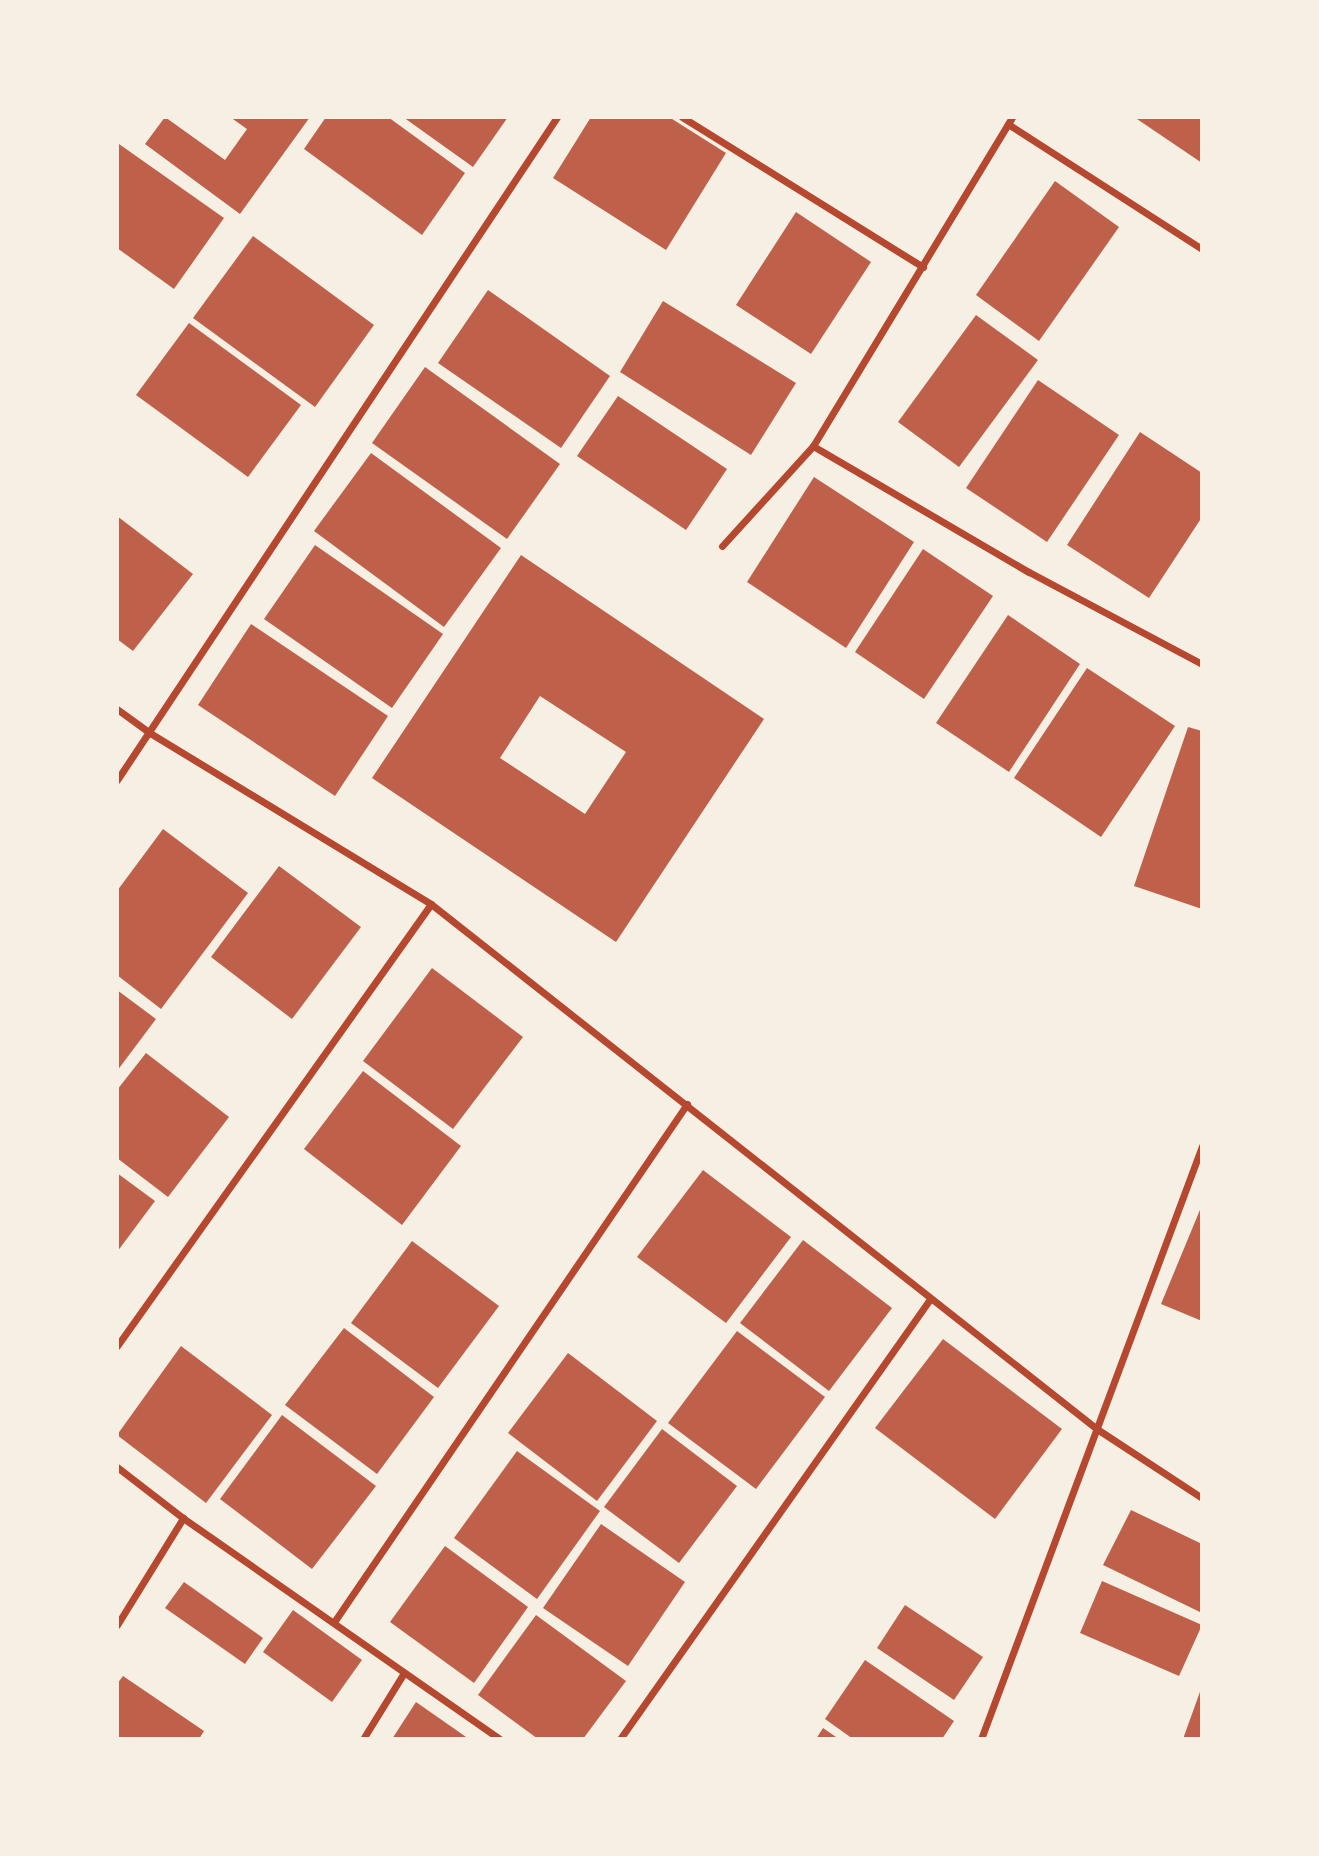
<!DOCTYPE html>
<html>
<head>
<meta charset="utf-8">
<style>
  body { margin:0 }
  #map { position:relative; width:1319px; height:1856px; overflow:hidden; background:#f6efe4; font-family:"Sofia Sans Condensed",sans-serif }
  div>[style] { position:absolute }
  .building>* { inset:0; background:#bf614a }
  .minor>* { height:7px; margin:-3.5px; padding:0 3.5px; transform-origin:3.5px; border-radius:3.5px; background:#b5482f }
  span { translate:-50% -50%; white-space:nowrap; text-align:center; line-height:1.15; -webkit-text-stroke:5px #f6efe4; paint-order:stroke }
  .frame { position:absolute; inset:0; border:119px solid #f6efe4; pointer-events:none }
</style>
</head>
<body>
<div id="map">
  <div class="building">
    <div style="clip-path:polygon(165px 117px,225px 160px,247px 129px,230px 117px,310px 117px,240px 214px,145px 144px)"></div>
    <div style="clip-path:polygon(326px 117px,388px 117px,465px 173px,422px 235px,304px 149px)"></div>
    <div style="clip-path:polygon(403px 117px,508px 117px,473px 167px)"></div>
    <div style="clip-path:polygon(591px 117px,669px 117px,726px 153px,666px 250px,553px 178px)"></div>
    <div style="clip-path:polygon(1134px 117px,1202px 117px,1202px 163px)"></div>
    <div style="clip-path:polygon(119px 144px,224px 218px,174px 289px,117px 248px)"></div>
    <div style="clip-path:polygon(1055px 181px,1119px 227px,1039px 341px,976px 295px)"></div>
    <div style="clip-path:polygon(796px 212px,871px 262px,811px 354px,736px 305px)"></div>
    <div style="clip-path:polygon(253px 236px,374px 325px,315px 407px,193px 318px)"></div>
    <div style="clip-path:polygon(488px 290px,610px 376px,561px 448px,438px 363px)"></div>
    <div style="clip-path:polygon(663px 301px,796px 383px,751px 455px,620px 372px)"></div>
    <div style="clip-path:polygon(976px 315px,1038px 360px,959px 467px,898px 422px)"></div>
    <div style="clip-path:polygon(189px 323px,301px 405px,248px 477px,136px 395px)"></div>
    <div style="clip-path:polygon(425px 367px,560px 464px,507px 539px,372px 443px)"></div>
    <div style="clip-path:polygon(1038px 380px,1119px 435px,1047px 542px,966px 488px)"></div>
    <div style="clip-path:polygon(618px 396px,727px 469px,686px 530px,577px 456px)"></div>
    <div style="clip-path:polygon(1140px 432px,1202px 473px,1202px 517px,1149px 598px,1067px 545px)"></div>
    <div style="clip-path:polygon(371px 453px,501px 548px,444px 627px,314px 531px)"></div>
    <div style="clip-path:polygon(814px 477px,914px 542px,846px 648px,747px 582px)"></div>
    <div style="clip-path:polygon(117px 516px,193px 574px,133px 651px,117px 639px)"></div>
    <div style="clip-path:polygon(315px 545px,443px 634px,392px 708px,264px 619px)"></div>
    <div style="clip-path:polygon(923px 549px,993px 596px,924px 699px,855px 652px)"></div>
    <div style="clip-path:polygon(evenodd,521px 555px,764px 719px,616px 942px,372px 778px,521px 555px,540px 696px,626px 752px,585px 814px,500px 758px,540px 696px)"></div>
    <div style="clip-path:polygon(1008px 615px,1080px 664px,1009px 772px,936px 723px)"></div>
    <div style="clip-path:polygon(251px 624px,388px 716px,335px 796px,198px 705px)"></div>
    <div style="clip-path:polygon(1087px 668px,1175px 726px,1101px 837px,1014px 778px)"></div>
    <div style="clip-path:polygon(1188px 727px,1202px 731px,1202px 909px,1134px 886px)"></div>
    <div style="clip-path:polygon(163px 829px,248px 893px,161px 1009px,117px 975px,117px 891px)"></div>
    <div style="clip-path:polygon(279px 866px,361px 927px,292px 1019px,211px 957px)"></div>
    <div style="clip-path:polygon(432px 968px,523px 1037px,453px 1129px,363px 1061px)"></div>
    <div style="clip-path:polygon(117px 990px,156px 1019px,117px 1071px)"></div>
    <div style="clip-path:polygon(146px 1053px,229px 1117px,168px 1197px,117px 1158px,117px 1090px)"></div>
    <div style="clip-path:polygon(363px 1071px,461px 1146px,402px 1225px,304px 1149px)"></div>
    <div style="clip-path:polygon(703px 1170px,791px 1237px,726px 1323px,637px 1257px)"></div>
    <div style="clip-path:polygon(117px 1173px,155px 1201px,117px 1252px)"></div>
    <div style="clip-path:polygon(1202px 1205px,1202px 1321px,1161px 1304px)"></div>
    <div style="clip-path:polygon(803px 1240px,892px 1308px,829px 1391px,740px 1323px)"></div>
    <div style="clip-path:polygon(412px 1241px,499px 1306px,438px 1388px,351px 1323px)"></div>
    <div style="clip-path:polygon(344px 1328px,434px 1397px,377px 1474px,285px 1405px)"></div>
    <div style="clip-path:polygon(737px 1331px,825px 1397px,756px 1489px,668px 1423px)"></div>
    <div style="clip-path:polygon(943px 1339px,1062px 1429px,995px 1519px,875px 1428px)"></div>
    <div style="clip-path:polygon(181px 1346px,272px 1415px,206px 1503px,117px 1435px)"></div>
    <div style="clip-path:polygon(568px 1353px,657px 1421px,597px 1501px,508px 1433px)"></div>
    <div style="clip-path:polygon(282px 1415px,376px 1486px,312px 1569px,220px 1499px)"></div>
    <div style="clip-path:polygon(662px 1429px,737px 1486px,679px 1563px,604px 1507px)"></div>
    <div style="clip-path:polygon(517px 1451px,600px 1511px,537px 1599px,454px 1538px)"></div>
    <div style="clip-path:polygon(1131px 1510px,1202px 1544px,1202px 1613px,1103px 1565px)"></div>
    <div style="clip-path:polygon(601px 1524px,685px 1582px,628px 1666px,543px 1608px)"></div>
    <div style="clip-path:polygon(445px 1546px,528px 1607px,474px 1683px,390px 1622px)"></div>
    <div style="clip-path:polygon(1102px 1581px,1202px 1625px,1179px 1676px,1080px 1633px)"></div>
    <div style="clip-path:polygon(184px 1582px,263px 1638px,245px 1664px,165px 1608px)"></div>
    <div style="clip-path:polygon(905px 1605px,983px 1657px,954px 1700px,877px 1648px)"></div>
    <div style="clip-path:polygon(293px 1610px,362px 1660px,332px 1702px,263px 1652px)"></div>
    <div style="clip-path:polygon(536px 1615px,626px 1681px,583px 1739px,538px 1739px,478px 1695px)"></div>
    <div style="clip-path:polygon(865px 1660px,954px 1721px,942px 1739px,853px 1739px,825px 1719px)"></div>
    <div style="clip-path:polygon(123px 1676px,204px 1731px,199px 1739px,117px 1739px,117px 1684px)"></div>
    <div style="clip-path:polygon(1201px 1689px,1202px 1739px,1183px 1739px)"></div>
    <div style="clip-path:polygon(416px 1702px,469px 1739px,392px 1739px)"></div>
    <div style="clip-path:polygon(823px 1728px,839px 1739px,816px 1739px)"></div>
  </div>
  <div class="minor">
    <div style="left:682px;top:117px;width:284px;rotate:31.9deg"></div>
    <div style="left:1008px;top:124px;width:231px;rotate:32.8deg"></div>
    <div style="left:813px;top:446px;width:250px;rotate:30.3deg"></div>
    <div style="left:1029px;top:572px;width:196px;rotate:28deg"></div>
    <div style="left:722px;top:546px;width:135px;rotate:-47.7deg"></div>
    <div style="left:813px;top:446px;width:385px;rotate:-58.8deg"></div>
    <div style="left:117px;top:709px;width:41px;rotate:36deg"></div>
    <div style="left:150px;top:733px;width:329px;rotate:31.3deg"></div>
    <div style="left:431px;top:904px;width:848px;rotate:38.25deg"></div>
    <div style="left:1097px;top:1429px;width:126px;rotate:33.3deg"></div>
    <div style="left:117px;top:780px;width:796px;rotate:-56.43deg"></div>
    <div style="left:117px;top:1346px;width:542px;rotate:-54.61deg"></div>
    <div style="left:117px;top:1467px;width:83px;rotate:37.7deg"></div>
    <div style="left:183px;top:1518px;width:386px;rotate:34.9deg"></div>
    <div style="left:334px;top:1622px;width:627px;rotate:-55.73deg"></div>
    <div style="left:117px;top:1625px;width:126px;rotate:-58.3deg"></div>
    <div style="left:363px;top:1739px;width:78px;rotate:-58.2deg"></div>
    <div style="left:620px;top:1739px;width:538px;rotate:-54.83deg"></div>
    <div style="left:981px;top:1739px;width:633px;rotate:-69.56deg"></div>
  </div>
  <div class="frame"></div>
</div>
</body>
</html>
